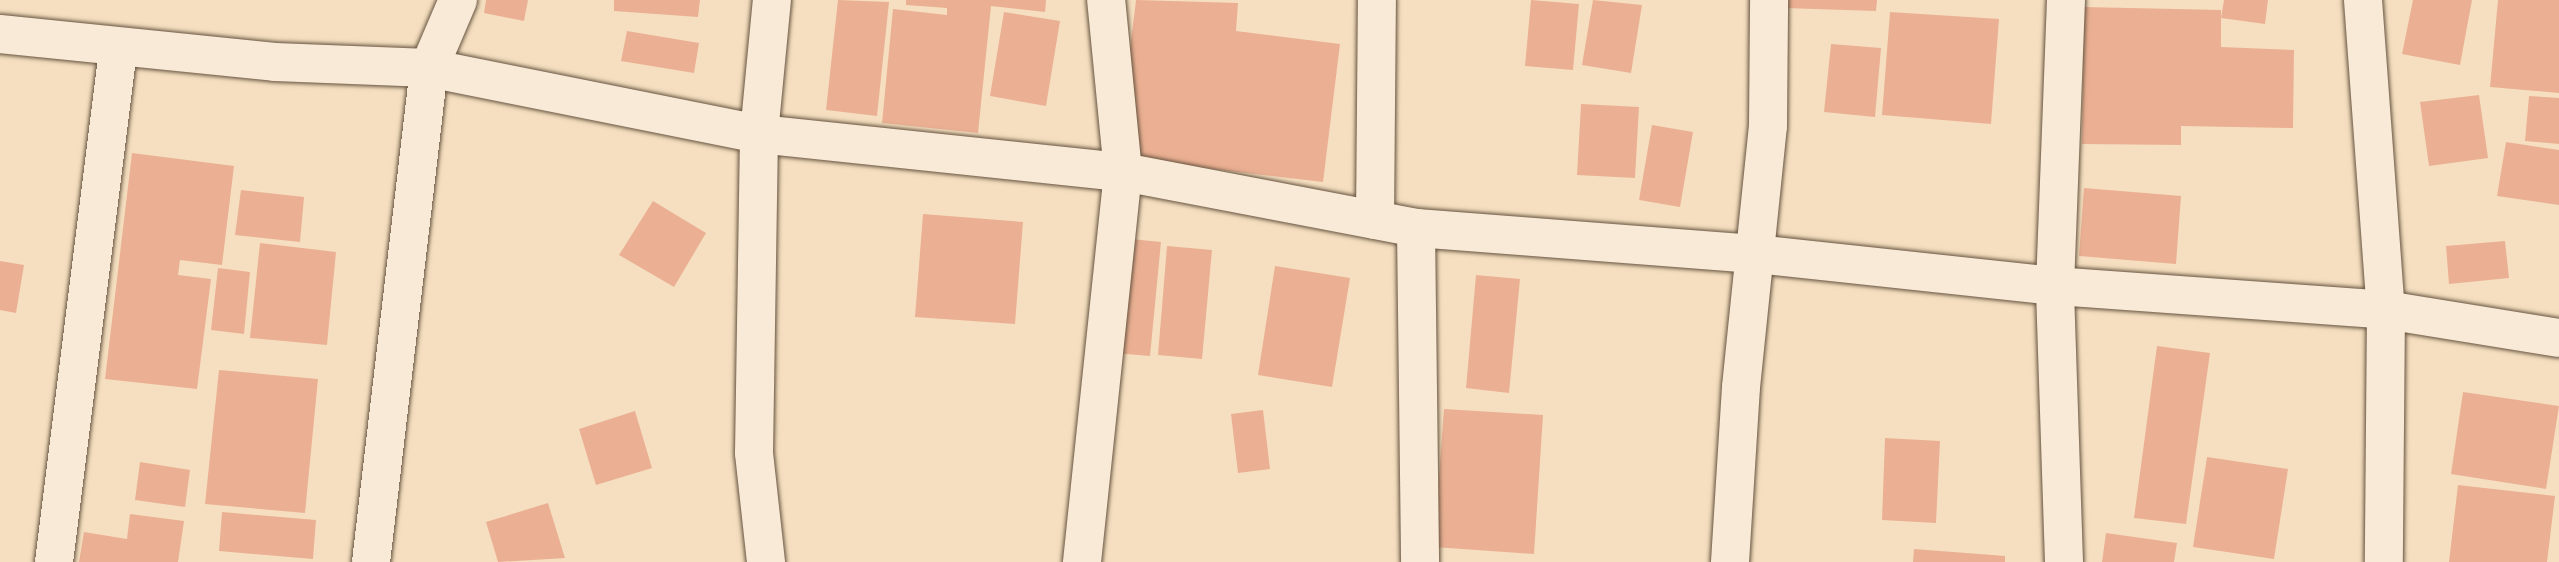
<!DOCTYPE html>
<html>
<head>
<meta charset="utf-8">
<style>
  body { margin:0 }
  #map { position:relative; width:2559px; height:562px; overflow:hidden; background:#f5dfc0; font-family:"Old Standard TT",serif }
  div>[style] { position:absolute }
  .building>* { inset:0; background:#ebb093 }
  .roads { filter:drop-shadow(0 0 2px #66533f) drop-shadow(0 0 2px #66533f) }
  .street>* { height:38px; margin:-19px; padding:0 19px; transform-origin:19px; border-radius:19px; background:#f8ead6 }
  span { translate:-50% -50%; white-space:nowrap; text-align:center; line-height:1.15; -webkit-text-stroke:5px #f8ead6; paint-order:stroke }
</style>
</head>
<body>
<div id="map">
  <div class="building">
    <div style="clip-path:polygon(486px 0,528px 0,524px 21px,484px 13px)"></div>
    <div style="clip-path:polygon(614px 0,700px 0,698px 17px,614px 11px)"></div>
    <div style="clip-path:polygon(838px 0,889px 2px,877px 116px,826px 110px)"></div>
    <div style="clip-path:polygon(906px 0,1046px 0,1045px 12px,991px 6px,978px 133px,882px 123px,893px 9px,947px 15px,947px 8px,906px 5px)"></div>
    <div style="clip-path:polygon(1136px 0,1238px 3px,1236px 31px,1340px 44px,1323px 182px,1117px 158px)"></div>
    <div style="clip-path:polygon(1531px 0,1579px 4px,1573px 70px,1525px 66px)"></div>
    <div style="clip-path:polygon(1593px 0,1642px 5px,1631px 73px,1582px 65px)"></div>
    <div style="clip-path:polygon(1784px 0,1877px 0,1876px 11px,1783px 8px)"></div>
    <div style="clip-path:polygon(2224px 0,2268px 0,2265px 24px,2221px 18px)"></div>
    <div style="clip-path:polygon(2413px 0,2472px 0,2460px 65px,2402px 54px)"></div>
    <div style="clip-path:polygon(2498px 0,2559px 0,2559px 93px,2490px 87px)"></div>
    <div style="clip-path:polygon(2084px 7px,2221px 10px,2221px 47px,2294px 50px,2293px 128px,2181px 126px,2181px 145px,2082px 144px)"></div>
    <div style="clip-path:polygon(1004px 12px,1060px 21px,1046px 106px,990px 96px)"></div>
    <div style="clip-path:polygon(1890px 12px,1999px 19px,1991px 124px,1882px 115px)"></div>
    <div style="clip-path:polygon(627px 31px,699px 43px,694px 73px,621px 61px)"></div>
    <div style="clip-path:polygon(1831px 44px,1881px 48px,1875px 117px,1824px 112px)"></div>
    <div style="clip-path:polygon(2479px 95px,2488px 158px,2429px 166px,2420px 102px)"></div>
    <div style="clip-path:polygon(2529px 96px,2559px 98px,2559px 144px,2525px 141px)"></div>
    <div style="clip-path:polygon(1581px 104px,1639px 107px,1635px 178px,1577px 175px)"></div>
    <div style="clip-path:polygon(1652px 125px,1693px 132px,1680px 207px,1639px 200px)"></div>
    <div style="clip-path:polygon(2506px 142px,2559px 150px,2559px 205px,2497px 196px)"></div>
    <div style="clip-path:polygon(132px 153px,234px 166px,222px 265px,180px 260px,178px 275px,211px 279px,197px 389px,105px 379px)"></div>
    <div style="clip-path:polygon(2084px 188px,2181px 196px,2176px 264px,2079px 256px)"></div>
    <div style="clip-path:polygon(241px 190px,304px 197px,300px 242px,235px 235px)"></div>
    <div style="clip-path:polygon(653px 201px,706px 233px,674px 287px,619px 255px)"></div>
    <div style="clip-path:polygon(923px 214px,1023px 222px,1015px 324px,915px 317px)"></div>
    <div style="clip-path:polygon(1101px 236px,1161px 242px,1150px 356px,1090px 351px)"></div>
    <div style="clip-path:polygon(2505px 241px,2509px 278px,2449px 284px,2446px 246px)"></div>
    <div style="clip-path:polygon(260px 243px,336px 252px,327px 345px,250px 338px)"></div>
    <div style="clip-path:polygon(1167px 246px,1212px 250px,1202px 359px,1158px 355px)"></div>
    <div style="clip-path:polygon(0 261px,24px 265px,16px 313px,0 310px)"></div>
    <div style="clip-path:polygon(1275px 266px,1350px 278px,1332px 387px,1258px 375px)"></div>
    <div style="clip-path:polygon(218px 268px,250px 272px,244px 334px,211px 330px)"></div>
    <div style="clip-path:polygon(1476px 275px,1520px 279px,1509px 393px,1466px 388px)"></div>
    <div style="clip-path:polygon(2157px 346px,2210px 353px,2186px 524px,2134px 518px)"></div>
    <div style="clip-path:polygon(219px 370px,318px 379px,305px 513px,205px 504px)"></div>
    <div style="clip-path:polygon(2463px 392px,2559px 406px,2546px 489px,2451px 474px)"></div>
    <div style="clip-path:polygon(1444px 409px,1543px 415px,1534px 554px,1434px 547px)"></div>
    <div style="clip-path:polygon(1263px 410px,1270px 469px,1238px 473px,1231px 414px)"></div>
    <div style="clip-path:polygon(635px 411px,652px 468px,596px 485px,579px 429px)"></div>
    <div style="clip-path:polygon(1885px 438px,1940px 441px,1936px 523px,1882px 520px)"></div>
    <div style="clip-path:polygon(2207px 457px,2288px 469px,2274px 559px,2193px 547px)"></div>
    <div style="clip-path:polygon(140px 462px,190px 470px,185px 507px,135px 500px)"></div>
    <div style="clip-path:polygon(2458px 485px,2555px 496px,2547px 562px,2449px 562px)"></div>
    <div style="clip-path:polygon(548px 503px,565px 558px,498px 562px,486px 522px)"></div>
    <div style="clip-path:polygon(222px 512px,316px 520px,313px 559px,219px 551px)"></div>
    <div style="clip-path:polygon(130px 514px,184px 521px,178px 562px,79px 562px,84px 532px,127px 539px)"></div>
    <div style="clip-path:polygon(2106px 533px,2177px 543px,2174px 562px,2102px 562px)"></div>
    <div style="clip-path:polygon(1914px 549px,2005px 556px,2005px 562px,1913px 562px)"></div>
  </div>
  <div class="roads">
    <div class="street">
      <div style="left:2363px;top:0;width:311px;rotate:85.8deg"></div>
      <div style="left:2386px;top:310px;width:252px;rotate:90.5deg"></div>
      <div style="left:0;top:34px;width:276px;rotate:5.8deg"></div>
      <div style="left:275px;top:62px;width:154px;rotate:2.2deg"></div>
      <div style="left:429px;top:68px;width:337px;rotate:11.3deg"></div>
      <div style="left:759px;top:134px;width:366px;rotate:6deg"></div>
      <div style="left:1123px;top:172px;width:298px;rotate:10.8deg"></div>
      <div style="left:1416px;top:228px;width:340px;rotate:4.4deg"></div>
      <div style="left:1755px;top:254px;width:302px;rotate:6.1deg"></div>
      <div style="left:2055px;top:286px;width:332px;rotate:4.1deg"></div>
      <div style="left:2386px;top:310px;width:175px;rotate:9.2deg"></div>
      <div style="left:1375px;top:220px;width:220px;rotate:-89.5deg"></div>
      <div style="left:1416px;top:228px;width:334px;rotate:89.3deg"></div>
      <div style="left:54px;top:562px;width:516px;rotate:-82.87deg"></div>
      <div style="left:371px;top:562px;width:497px;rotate:-83.3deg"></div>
      <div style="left:429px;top:68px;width:74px;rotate:-66.9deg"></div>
      <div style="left:766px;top:562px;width:110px;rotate:-96.3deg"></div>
      <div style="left:754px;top:453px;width:319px;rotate:-89.1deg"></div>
      <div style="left:759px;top:134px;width:135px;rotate:-84.5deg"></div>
      <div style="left:1082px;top:562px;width:392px;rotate:-84deg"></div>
      <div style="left:1123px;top:172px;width:173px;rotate:-95.6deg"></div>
      <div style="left:1730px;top:562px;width:175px;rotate:-86.4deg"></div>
      <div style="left:1741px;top:387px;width:262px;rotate:-84.1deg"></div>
      <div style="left:1768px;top:126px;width:126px;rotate:-89.5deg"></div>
      <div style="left:2064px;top:562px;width:276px;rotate:-91.9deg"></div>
      <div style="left:2055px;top:286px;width:286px;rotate:-87.8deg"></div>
    </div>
  </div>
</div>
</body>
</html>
